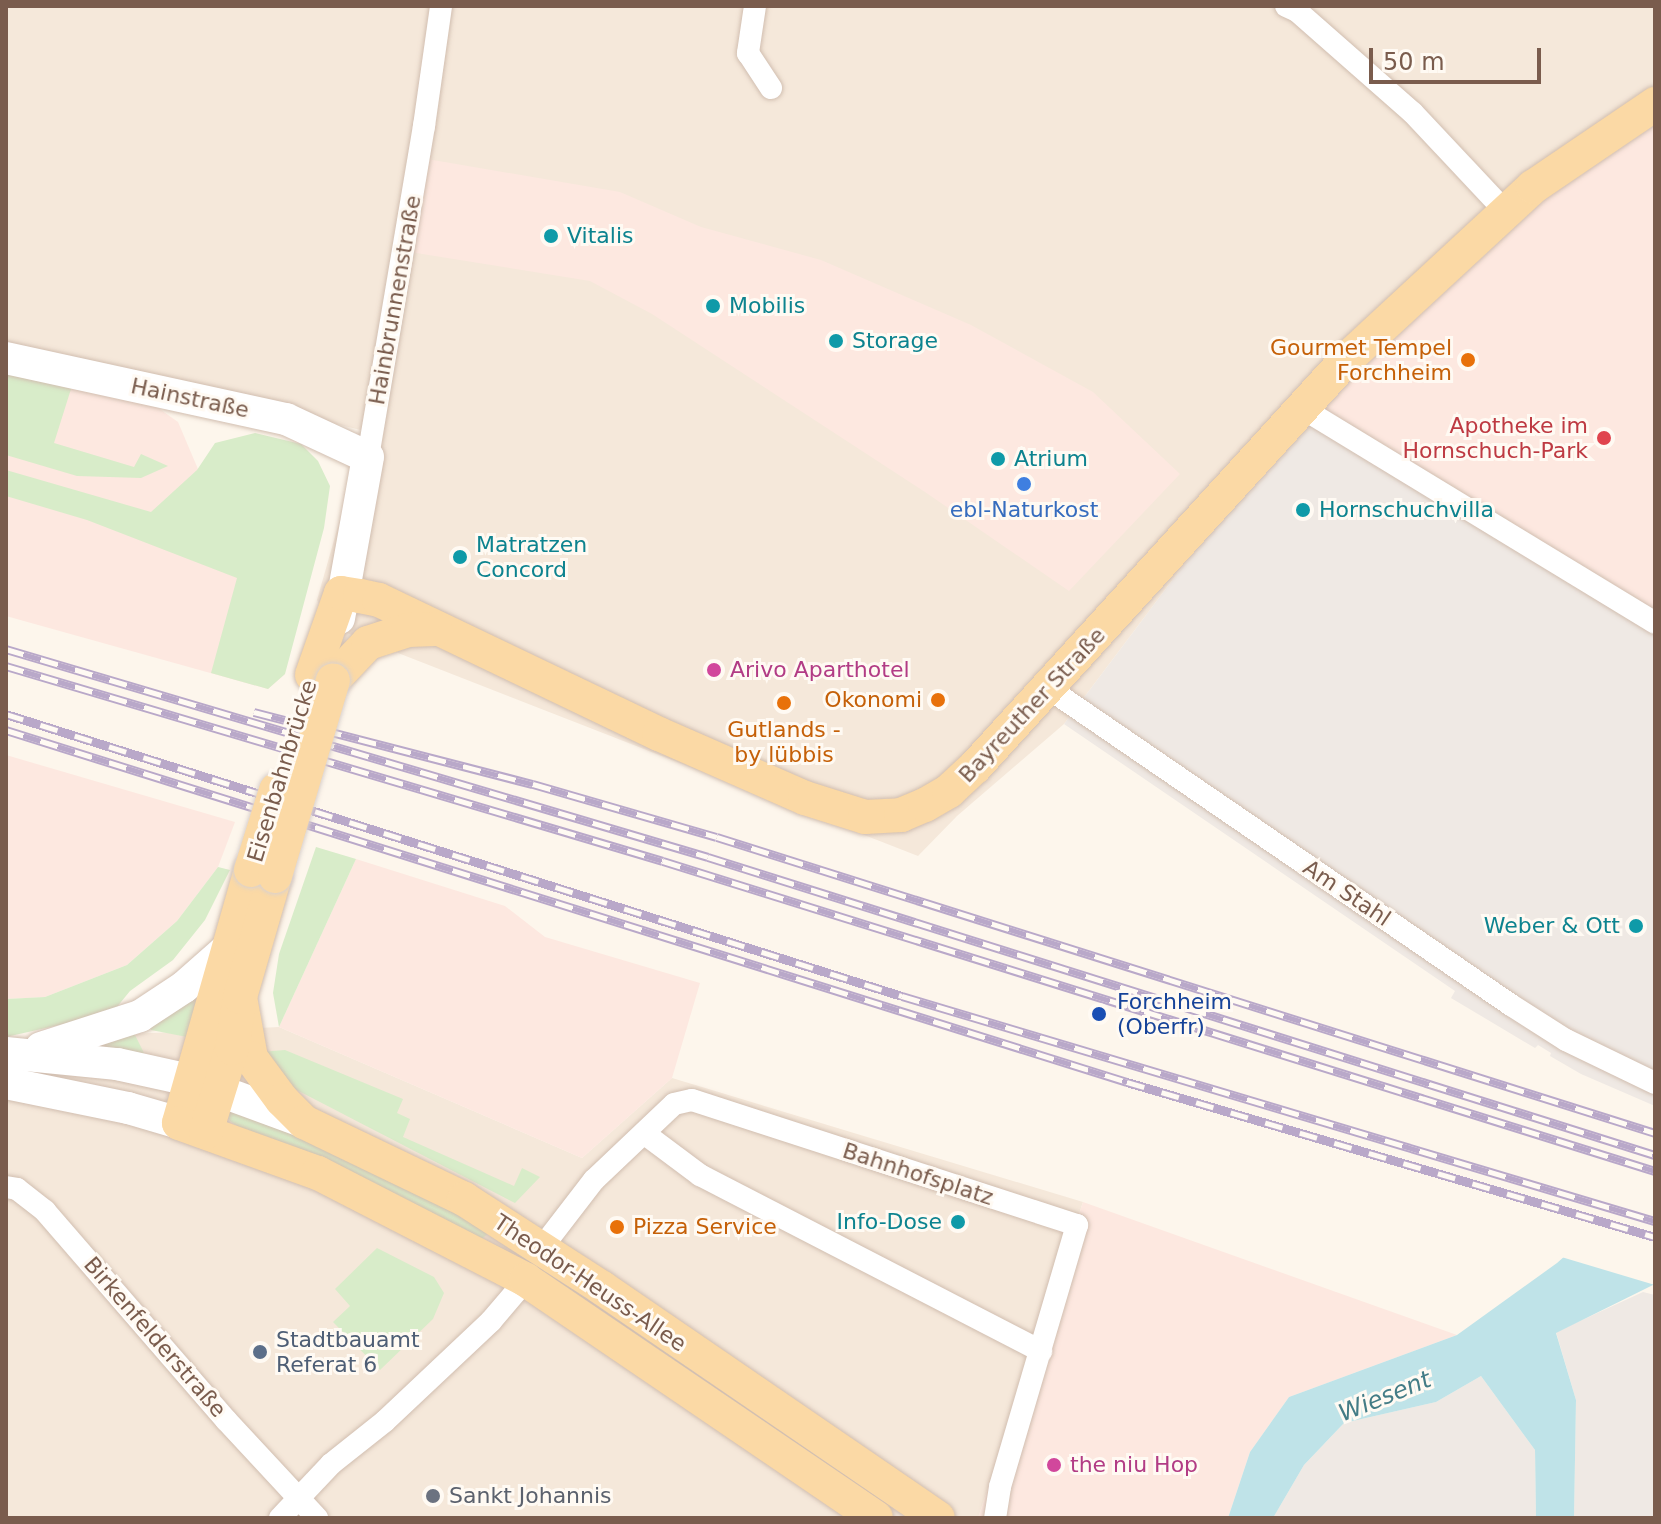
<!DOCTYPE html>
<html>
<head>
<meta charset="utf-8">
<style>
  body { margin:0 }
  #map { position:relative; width:1661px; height:1524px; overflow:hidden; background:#fdf6ec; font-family:"DejaVu Sans",sans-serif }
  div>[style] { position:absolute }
  .residential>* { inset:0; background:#f5e8da }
  .commercial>* { inset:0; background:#fde8e0 }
  .industrial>* { inset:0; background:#efe9e4 }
  .green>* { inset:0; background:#d8ecc9 }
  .water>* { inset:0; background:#bfe3e8 }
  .pier>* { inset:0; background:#fdf6ec }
  .roads { filter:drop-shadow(0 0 2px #d1beb0) drop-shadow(0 0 2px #d1beb0) }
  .street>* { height:22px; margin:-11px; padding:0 11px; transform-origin:11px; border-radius:11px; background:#fff }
  .secondary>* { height:32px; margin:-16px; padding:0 16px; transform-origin:16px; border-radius:16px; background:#fff }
  .primary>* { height:34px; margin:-17px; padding:0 17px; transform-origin:17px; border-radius:17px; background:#fbd9a5 }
  .rail>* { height:9px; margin-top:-4.5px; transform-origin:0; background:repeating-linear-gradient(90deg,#fffaf3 0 18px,#b9a8c9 0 36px); box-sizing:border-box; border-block:2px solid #b9a8c9 }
  .bridges { filter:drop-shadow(0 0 2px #dad1cd) drop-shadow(0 0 2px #dad1cd) }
  .primary-bridge>* { height:34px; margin:-17px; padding:0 17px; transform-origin:17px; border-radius:17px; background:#fbd9a5 }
  .dots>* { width:22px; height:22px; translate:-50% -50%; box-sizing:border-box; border:4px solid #fffaf3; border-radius:50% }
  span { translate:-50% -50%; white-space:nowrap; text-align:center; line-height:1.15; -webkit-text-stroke:6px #fffaf3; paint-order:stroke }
  .culture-label { font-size:22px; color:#0d838f }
  .left { translate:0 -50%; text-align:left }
  .right { translate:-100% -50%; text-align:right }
  .street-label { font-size:22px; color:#7a5c4d }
  .food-label { font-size:22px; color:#c56008 }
  .health-label { font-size:22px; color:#be3a42 }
  .shop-label { font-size:22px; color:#366cbe }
  .hotel-label { font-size:22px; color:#b23c85 }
  .transit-label { font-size:22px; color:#164399 }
  .service-label { font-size:22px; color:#4e5e75 }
  .worship-label { font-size:22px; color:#5b616d }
  .water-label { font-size:24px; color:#437c86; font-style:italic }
  .frame { position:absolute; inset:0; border:8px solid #7a5c4d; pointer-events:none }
  .scale { position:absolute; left:1369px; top:48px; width:172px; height:36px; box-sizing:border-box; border:4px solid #7a5c4d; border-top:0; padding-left:10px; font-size:24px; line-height:28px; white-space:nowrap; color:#7a5c4d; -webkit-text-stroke:6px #fffaf3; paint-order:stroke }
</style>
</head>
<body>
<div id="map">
  <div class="residential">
    <div style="clip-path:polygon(6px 6px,1655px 6px,1655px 106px,1302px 408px,1064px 724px,957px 816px,918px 856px,329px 626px,317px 600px,365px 431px,6px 345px)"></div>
    <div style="clip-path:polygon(279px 1027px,582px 1158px,672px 1078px,1083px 1202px,978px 1518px,6px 1518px,6px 1040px)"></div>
  </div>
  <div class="commercial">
    <div style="clip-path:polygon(1655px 106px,1655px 613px,1302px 408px,1511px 199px)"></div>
    <div style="clip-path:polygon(427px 159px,620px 192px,701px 227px,821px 260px,971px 325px,1093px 392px,1180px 474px,1069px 591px,925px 492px,652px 314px,590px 281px,410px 252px)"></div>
    <div style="clip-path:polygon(6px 368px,154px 405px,178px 422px,285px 674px,268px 689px,6px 616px)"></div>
    <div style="clip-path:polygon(6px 755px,235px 822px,218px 867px,177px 921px,127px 965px,45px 997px,6px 999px)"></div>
    <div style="clip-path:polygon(356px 859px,505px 906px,545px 937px,700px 983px,672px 1078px,582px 1158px,279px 1027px)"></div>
    <div style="clip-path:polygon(1083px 1202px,1457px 1335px,1289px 1397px,1250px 1452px,1228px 1518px,978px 1518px)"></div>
  </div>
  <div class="industrial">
    <div style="clip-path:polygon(1302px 408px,1655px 613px,1655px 1106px,1581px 1074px,1550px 1056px,1551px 1053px,1538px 1045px,1535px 1048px,1451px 998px,1455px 991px,1064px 724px)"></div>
    <div style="clip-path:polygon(1643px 1292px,1655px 1295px,1655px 1518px,1574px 1518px,1576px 1400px,1556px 1332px)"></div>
    <div style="clip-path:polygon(1481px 1376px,1535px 1450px,1536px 1518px,1273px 1518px,1304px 1465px,1344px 1423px,1436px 1402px)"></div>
  </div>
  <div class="green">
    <div style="clip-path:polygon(6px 368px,68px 383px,71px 389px,54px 443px,134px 467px,141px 454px,168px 466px,141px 478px,77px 476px,6px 455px)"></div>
    <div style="clip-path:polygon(255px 433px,301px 444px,318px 461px,330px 486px,324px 528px,285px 674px,268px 689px,211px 673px,237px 578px,87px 520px,6px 496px,6px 470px,151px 512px,197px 470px,215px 443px)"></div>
    <div style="clip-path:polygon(316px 847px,356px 859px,279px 1027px,273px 993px,279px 954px)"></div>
    <div style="clip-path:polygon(218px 867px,230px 870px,205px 920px,173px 960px,130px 991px,112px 1013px,6px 1037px,6px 999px,45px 997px,127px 965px,177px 921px)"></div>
    <div style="clip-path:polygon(191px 996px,196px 1001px,187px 1037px,151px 1030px,148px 1023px)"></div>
    <div style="clip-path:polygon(132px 1029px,146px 1057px,92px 1048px)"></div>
    <div style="clip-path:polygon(285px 1050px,403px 1099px,397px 1113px,410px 1119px,403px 1137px,514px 1186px,522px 1168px,540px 1177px,515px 1203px,289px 1086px,260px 1052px)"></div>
    <div style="clip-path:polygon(229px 1110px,299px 1135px,491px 1230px,481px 1240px,244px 1131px,230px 1121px,227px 1116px)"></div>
    <div style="clip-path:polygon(377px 1248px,434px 1277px,444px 1293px,433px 1319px,380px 1370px,333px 1322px,350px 1306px,335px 1289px)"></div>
  </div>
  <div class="water">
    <div style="clip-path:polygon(1655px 1176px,1655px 1284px,1556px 1333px,1576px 1400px,1574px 1518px,1536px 1518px,1535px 1450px,1481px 1376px,1436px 1402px,1344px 1423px,1304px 1465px,1273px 1518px,1228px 1518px,1250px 1452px,1289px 1397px,1457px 1335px,1557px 1263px)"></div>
  </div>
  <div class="pier">
    <div style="clip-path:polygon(1655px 1172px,1655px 1285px,1558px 1256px,1652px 1173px)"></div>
  </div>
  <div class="roads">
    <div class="street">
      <div style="left:755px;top:6px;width:48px;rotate:98.5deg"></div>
      <div style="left:748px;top:53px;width:42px;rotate:56.7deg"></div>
      <div style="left:1286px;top:6px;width:12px;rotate:24deg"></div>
      <div style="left:1297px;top:11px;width:154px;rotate:41.3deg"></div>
      <div style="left:1413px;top:113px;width:134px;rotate:46.8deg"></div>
      <div style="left:1302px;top:408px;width:413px;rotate:31.3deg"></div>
      <div style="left:368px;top:457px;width:336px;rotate:-80.4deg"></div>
      <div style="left:424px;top:126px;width:121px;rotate:-81.9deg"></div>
      <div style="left:1048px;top:688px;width:561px;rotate:34.4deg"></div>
      <div style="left:1511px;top:1005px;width:65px;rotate:32.5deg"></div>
      <div style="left:1566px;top:1040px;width:99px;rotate:25.8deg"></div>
      <div style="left:645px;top:1134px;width:69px;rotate:36.7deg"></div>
      <div style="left:700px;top:1175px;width:384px;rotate:27.3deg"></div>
      <div style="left:6px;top:1187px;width:11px;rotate:10deg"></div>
      <div style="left:17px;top:1189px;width:36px;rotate:38deg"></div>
      <div style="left:45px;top:1211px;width:276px;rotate:49.1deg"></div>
      <div style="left:226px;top:1420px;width:134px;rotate:47.1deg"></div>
      <div style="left:540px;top:1250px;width:88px;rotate:-52.4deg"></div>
      <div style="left:594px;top:1180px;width:110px;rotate:-43.5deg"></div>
      <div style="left:674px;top:1104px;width:18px;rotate:-13deg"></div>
      <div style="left:692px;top:1100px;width:405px;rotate:18deg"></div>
      <div style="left:1077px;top:1225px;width:273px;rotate:106.4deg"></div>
      <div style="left:1000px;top:1487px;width:31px;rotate:99deg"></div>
      <div style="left:280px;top:1518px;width:74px;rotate:-46.6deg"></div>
      <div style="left:331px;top:1464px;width:69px;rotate:-38.5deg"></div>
      <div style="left:385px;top:1421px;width:146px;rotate:-43.3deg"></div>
      <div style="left:491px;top:1321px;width:54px;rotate:-49.5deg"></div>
    </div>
    <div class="secondary">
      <div style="left:6px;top:358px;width:287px;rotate:12.3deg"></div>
      <div style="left:286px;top:419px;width:90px;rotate:24.9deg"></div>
      <div style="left:368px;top:457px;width:164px;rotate:100.2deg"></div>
      <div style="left:41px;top:1048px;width:104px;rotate:-17.9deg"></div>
      <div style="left:140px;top:1016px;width:53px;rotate:-33.4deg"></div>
      <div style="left:184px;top:987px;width:56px;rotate:-41.4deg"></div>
      <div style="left:6px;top:1053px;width:112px;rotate:5.7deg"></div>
      <div style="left:117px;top:1064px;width:75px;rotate:12.4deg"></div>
      <div style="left:190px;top:1080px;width:121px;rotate:20.2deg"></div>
      <div style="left:6px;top:1083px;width:125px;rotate:11.6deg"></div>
      <div style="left:128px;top:1108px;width:53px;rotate:16.4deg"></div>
    </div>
    <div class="primary">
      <div style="left:312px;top:675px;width:87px;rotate:-70.5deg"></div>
      <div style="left:341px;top:593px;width:19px;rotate:9deg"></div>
      <div style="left:360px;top:596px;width:19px;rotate:12deg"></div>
      <div style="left:379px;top:600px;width:310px;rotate:25.6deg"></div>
      <div style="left:659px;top:734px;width:159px;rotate:23.7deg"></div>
      <div style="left:805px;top:798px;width:63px;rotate:17.6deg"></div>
      <div style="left:865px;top:817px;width:36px;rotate:-3deg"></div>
      <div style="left:901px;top:815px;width:26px;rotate:-23deg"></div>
      <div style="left:925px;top:805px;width:28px;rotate:-30deg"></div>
      <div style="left:949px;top:791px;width:35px;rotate:-43deg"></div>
      <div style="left:975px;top:767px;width:551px;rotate:-47.65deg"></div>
      <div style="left:1346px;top:360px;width:255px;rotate:-42.8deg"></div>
      <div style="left:1533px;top:187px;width:148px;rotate:-34.2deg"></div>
      <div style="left:333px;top:680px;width:51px;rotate:-46.6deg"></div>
      <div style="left:368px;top:643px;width:42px;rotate:-18deg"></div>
      <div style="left:408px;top:630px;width:27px;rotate:-2deg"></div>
      <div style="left:251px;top:870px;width:263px;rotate:105.9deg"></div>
      <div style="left:179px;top:1123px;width:148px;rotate:19.8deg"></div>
      <div style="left:318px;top:1173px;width:234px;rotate:27.2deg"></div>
      <div style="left:526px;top:1280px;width:423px;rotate:34.2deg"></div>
      <div style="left:240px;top:997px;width:62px;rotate:79.8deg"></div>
      <div style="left:251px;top:1058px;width:52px;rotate:53.6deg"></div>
      <div style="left:282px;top:1100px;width:31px;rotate:45deg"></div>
      <div style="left:304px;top:1122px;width:178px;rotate:25.7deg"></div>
      <div style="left:464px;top:1199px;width:164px;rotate:32.8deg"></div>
      <div style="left:602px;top:1288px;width:407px;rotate:34.4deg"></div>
      <div style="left:206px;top:1132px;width:88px;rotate:-72.8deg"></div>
      <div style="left:232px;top:1048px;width:52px;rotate:-81.1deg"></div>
      <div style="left:240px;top:997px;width:126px;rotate:-73.9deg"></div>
    </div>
  </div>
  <div class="rail">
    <div style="left:6px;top:649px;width:732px;rotate:16.5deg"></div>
    <div style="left:708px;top:857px;width:993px;rotate:17.47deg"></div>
    <div style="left:6px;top:666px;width:685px;rotate:16.53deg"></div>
    <div style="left:663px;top:861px;width:1039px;rotate:17.35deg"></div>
    <div style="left:254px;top:712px;width:288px;rotate:14.5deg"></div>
    <div style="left:533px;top:784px;width:191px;rotate:16.1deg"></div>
    <div style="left:717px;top:837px;width:984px;rotate:17.51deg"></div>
    <div style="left:6px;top:714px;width:939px;rotate:17.47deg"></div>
    <div style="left:902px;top:996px;width:786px;rotate:16.64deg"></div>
    <div style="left:6px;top:730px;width:1175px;rotate:17.43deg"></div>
    <div style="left:1127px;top:1082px;width:550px;rotate:16.36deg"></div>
  </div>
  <div class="bridges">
    <div class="primary-bridge">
      <div style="left:251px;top:870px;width:84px;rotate:-72.6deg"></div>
      <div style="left:275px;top:876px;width:204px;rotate:-73.5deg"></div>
    </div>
  </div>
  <div class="dots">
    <div style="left:551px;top:236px;background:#0f9aa8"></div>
    <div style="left:713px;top:306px;background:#0f9aa8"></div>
    <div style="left:836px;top:341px;background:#0f9aa8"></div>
    <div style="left:1468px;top:360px;background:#e8710a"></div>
    <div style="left:1604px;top:438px;background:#e0444e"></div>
    <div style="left:998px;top:459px;background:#0f9aa8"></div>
    <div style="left:1024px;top:484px;background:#3f7fe0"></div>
    <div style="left:1303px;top:510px;background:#0f9aa8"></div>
    <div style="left:460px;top:557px;background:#0f9aa8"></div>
    <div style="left:714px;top:670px;background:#d1479c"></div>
    <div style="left:938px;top:700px;background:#e8710a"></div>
    <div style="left:784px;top:703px;background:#e8710a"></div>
    <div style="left:1636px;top:926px;background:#0f9aa8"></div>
    <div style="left:1099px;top:1014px;background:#1a4fb4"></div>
    <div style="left:958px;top:1222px;background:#0f9aa8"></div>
    <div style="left:617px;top:1227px;background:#e8710a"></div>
    <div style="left:260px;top:1352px;background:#5c6f8a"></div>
    <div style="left:1054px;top:1465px;background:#d1479c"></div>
    <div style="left:433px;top:1496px;background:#6b7280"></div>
  </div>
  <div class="culture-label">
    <span class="left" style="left:567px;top:236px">Vitalis</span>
    <span class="left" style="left:729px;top:306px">Mobilis</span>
    <span class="left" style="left:852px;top:341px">Storage</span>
    <span class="left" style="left:1014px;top:459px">Atrium</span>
    <span class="left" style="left:1319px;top:510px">Hornschuchvilla</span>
    <span class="left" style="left:476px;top:557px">Matratzen<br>Concord</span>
    <span class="right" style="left:1620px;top:926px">Weber &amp; Ott</span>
    <span class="right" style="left:942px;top:1222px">Info-Dose</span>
  </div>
  <div class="street-label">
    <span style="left:395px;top:300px;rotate:-80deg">Hainbrunnenstraße</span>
    <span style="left:190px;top:398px;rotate:12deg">Hainstraße</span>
    <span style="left:1032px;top:705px;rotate:-47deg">Bayreuther Straße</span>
    <span style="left:282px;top:771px;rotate:-73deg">Eisenbahnbrücke</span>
    <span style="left:1347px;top:893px;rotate:34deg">Am Stahl</span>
    <span style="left:918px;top:1174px;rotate:18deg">Bahnhofsplatz</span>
    <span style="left:590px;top:1283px;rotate:34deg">Theodor-Heuss-Allee</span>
    <span style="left:155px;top:1337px;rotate:49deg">Birkenfelderstraße</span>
  </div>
  <div class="food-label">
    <span class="right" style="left:1452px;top:360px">Gourmet Tempel<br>Forchheim</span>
    <span class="right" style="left:922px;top:700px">Okonomi</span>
    <span style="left:784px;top:742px">Gutlands -<br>by lübbis</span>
    <span class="left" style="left:633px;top:1227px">Pizza Service</span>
  </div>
  <div class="health-label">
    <span class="right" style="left:1588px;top:438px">Apotheke im<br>Hornschuch-Park</span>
  </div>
  <div class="shop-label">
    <span style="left:1024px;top:510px">ebl-Naturkost</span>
  </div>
  <div class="hotel-label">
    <span class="left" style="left:730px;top:670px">Arivo Aparthotel</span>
    <span class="left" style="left:1070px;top:1465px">the niu Hop</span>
  </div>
  <div class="transit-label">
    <span class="left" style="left:1117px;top:1014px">Forchheim<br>(Oberfr)</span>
  </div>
  <div class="service-label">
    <span class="left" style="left:276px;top:1352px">Stadtbauamt<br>Referat 6</span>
  </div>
  <div class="worship-label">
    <span class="left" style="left:449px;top:1496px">Sankt Johannis</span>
  </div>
  <div class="water-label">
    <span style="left:1385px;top:1397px;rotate:-22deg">Wiesent</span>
  </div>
  <div class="frame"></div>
  <div class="scale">50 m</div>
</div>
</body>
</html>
